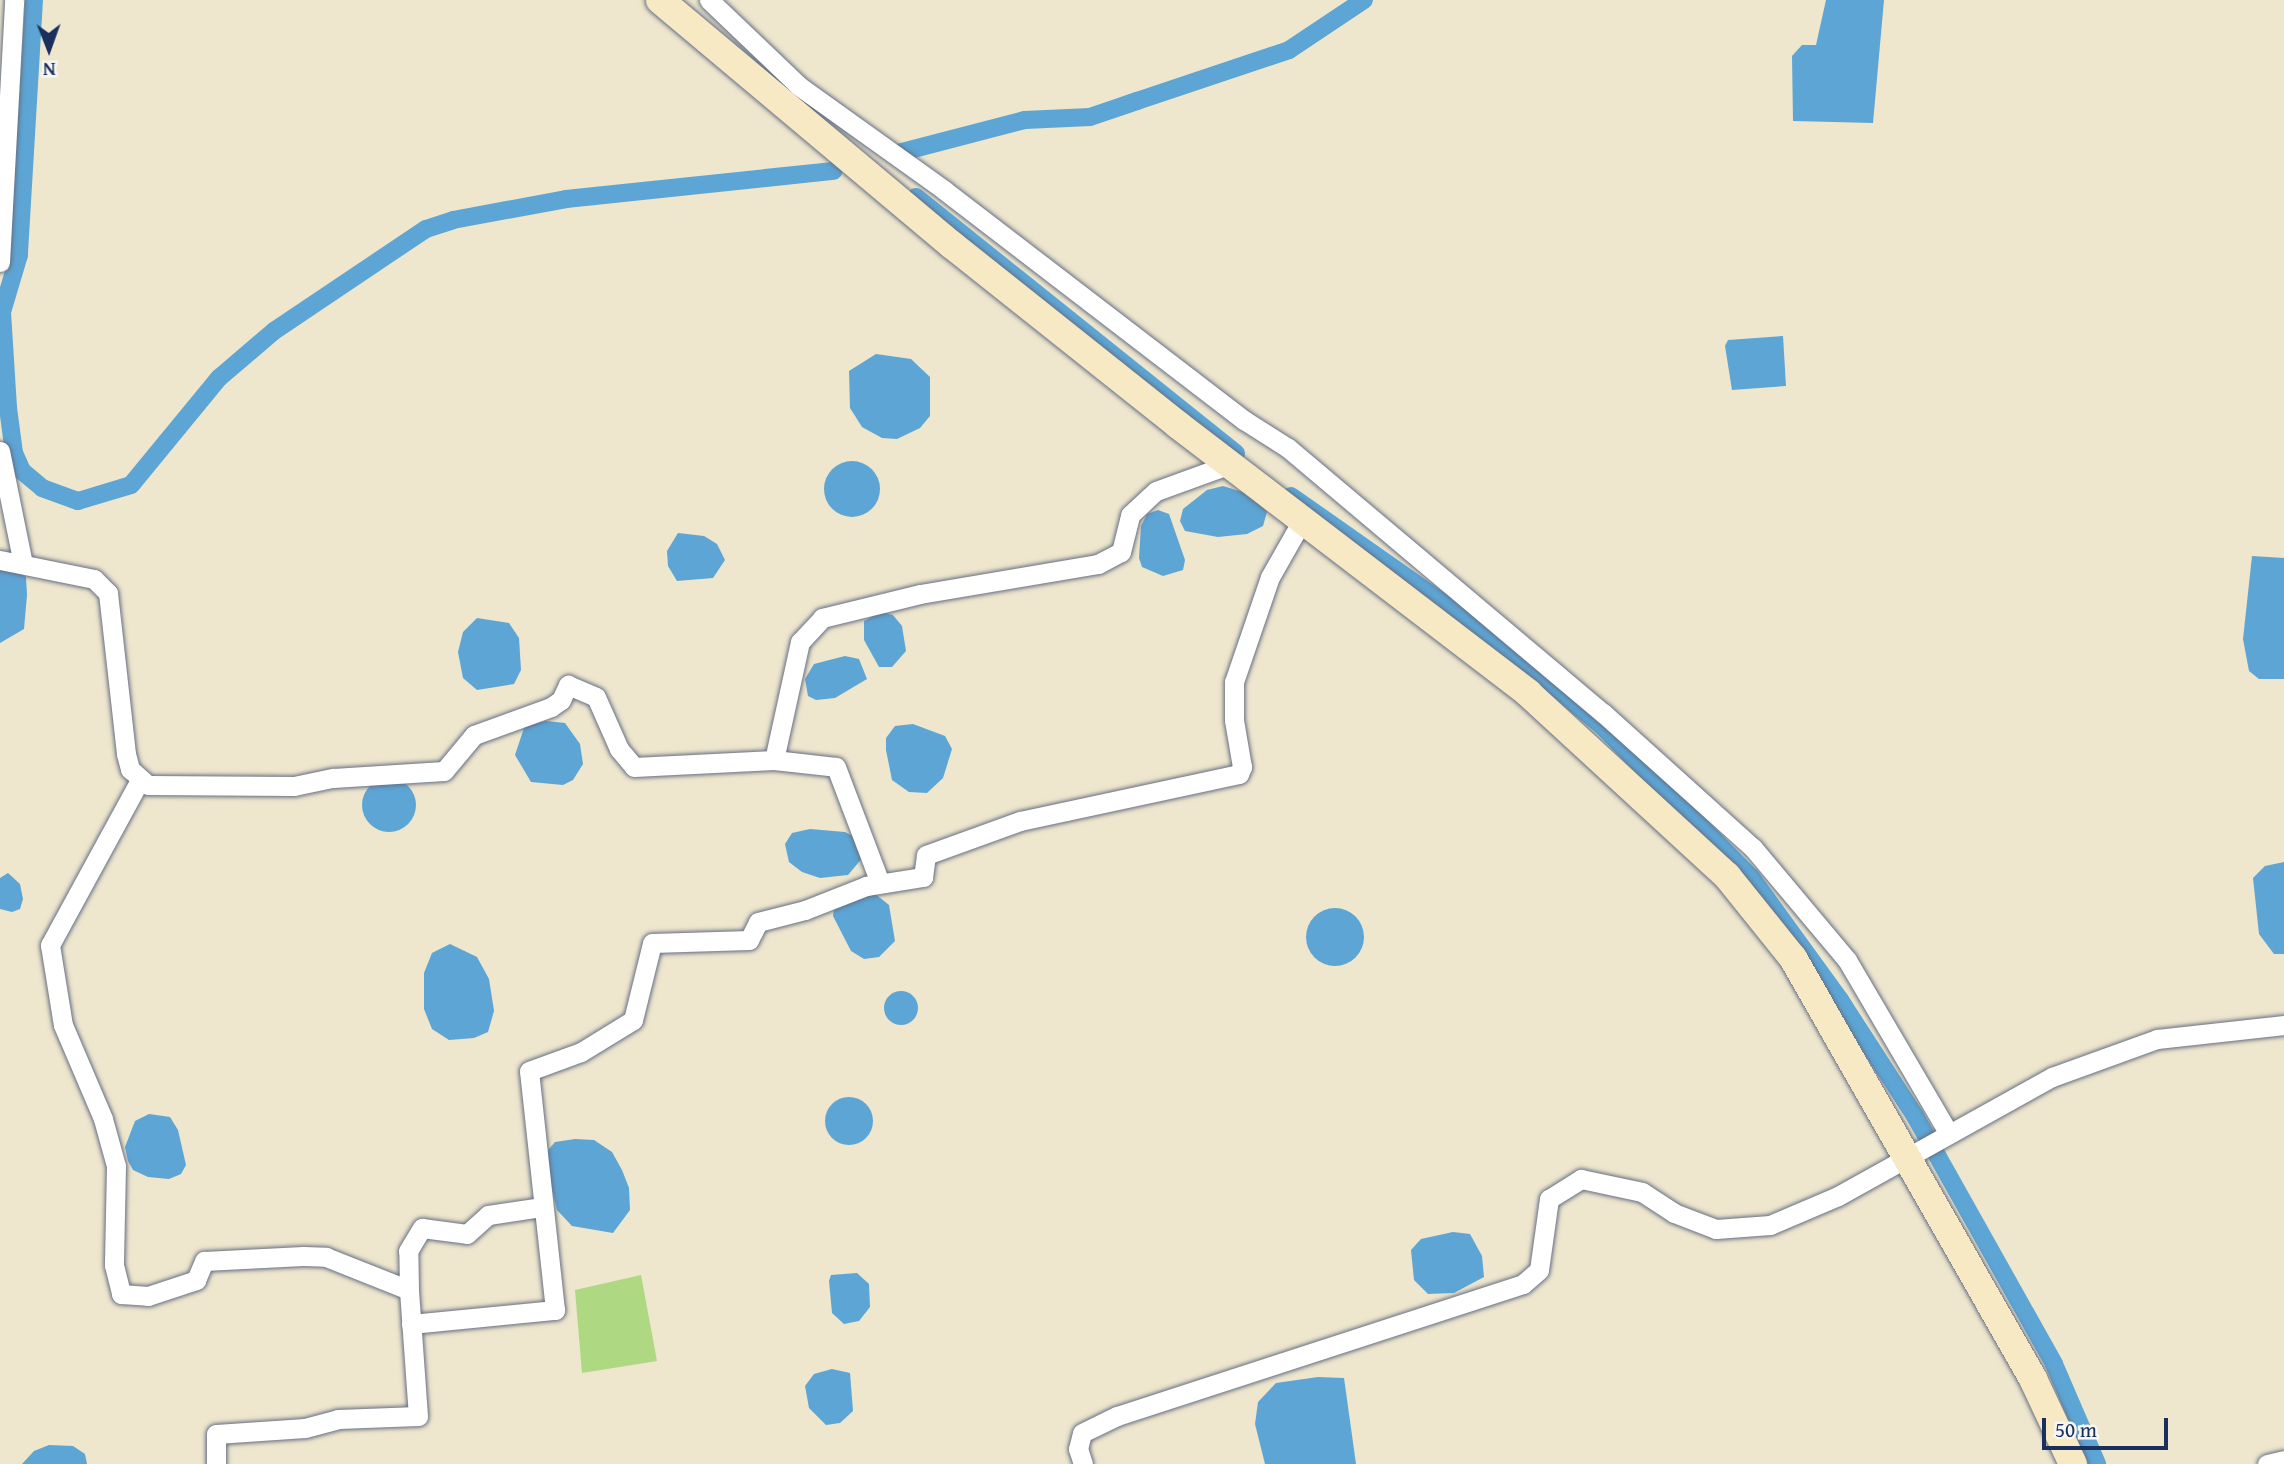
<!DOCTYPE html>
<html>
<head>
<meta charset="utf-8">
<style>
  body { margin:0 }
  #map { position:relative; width:2284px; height:1464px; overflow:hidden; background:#eee6cd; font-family:"Gentium Book Plus",serif }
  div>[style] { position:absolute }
  .green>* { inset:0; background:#afd883 }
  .water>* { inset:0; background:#5da5d4 }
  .round { border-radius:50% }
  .canal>* { height:18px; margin:-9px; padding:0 9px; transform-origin:9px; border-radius:9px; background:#5da5d4 }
  .roads { filter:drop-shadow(0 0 2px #656f85) drop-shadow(0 0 2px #656f85) }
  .street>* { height:19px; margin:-9.5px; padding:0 9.5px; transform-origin:9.5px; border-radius:9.5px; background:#fff }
  .secondary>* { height:28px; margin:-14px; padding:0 14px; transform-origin:14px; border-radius:14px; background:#f6e9c3 }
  span { translate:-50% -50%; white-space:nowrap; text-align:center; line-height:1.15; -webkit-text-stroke:7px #f6f6f2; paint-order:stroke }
  .north { position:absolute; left:14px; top:14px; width:70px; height:70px; -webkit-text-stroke:5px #f6f6f2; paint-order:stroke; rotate:179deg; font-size:19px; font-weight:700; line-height:28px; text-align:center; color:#1b2f5e }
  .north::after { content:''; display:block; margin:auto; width:24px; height:32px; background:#1b2f5e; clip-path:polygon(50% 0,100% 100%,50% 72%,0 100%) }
  .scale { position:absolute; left:2042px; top:1418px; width:126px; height:32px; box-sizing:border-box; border:4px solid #1b2f5e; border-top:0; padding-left:9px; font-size:21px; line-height:24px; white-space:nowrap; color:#1b2f5e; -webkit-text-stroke:5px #f6f6f2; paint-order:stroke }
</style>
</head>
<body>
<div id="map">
  <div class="green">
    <div style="clip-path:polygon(641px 1275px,657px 1361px,582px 1373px,575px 1290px)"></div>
  </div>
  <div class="water">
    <div style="clip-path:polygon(1826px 0,1884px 0,1873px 123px,1793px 121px,1792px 56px,1802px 45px,1816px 45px)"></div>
    <div style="clip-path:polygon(1783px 336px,1786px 386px,1732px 390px,1725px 346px,1728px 340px)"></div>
    <div style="clip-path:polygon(876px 354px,911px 359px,930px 377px,930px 416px,920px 428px,897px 439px,882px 438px,862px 427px,850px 408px,849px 371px)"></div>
    <div class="round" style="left:824px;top:461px;width:56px;height:56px"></div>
    <div style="clip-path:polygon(1223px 486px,1249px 494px,1267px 512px,1263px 526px,1247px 534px,1218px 537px,1185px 531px,1180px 521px,1183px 509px,1207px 490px)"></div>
    <div style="clip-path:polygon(1158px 510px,1169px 514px,1185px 560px,1183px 570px,1163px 576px,1142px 567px,1139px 558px,1141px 526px,1147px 514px)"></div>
    <div style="clip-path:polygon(678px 533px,704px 536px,717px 544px,725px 560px,713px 578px,677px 581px,668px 566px,667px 551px)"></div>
    <div style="clip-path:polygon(2252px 556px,2284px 558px,2284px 679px,2259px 679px,2249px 671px,2243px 639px)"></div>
    <div style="clip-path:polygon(0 565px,20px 571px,26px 577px,27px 595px,24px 629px,0 643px)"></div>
    <div style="clip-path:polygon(881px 612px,893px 615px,902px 626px,906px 651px,892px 667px,879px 667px,864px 640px,864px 621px)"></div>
    <div style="clip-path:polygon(477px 618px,509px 623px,519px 638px,521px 670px,514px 684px,477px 690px,463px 678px,458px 652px,463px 632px)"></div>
    <div style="clip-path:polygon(845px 656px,859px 659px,867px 679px,835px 698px,816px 700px,808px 696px,805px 679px,814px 664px)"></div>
    <div style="clip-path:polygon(546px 721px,565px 723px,580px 744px,583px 764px,573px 780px,563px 785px,531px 782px,515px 755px,525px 725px)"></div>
    <div style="clip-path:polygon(913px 724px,945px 736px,952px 749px,943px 778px,927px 793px,909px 792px,892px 780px,886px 750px,886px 738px,895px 726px)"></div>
    <div class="round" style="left:362px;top:778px;width:54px;height:54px"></div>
    <div style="clip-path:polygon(810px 829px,845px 832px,859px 839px,864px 856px,848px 875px,820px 878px,802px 872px,789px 862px,785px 844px,792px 833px)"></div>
    <div style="clip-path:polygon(2284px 862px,2284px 954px,2274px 954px,2259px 934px,2253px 878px,2265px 866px)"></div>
    <div style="clip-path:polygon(8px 873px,20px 884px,23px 899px,20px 909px,12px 912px,0 909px,0 878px)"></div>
    <div style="clip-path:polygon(874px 893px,889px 905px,895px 941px,879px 957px,864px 959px,851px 951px,833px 916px,834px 908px)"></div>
    <div class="round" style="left:1306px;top:908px;width:58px;height:58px"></div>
    <div style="clip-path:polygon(450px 944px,477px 957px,489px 979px,494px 1011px,488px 1032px,474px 1038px,449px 1040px,432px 1029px,424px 1009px,424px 973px,432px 953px)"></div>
    <div class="round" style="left:884px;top:991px;width:34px;height:34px"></div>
    <div class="round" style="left:825px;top:1097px;width:48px;height:48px"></div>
    <div style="clip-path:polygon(149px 1114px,170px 1117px,178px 1130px,186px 1165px,181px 1174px,169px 1179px,148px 1177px,133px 1170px,128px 1161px,125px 1147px,135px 1121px)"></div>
    <div style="clip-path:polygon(575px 1139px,594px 1140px,612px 1152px,622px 1170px,629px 1188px,630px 1210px,613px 1233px,572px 1226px,557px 1210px,544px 1155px,555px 1142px)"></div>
    <div style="clip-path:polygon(1453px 1232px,1470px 1234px,1482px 1256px,1484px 1277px,1454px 1293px,1428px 1294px,1414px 1280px,1411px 1250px,1421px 1239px)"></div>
    <div style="clip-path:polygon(857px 1273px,869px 1284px,870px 1307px,859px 1321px,844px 1324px,832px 1313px,829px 1281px,831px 1275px)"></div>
    <div style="clip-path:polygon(832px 1369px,850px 1373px,853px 1411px,840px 1423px,826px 1425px,809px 1408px,805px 1386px,814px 1374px)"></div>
    <div style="clip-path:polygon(1318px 1377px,1344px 1378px,1356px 1464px,1265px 1464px,1255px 1424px,1258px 1402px,1276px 1383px)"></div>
    <div style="clip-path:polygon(49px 1445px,73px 1446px,85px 1454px,87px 1464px,22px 1464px,34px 1451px)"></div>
  </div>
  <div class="canal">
    <div style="left:34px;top:0;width:255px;rotate:93.4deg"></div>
    <div style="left:19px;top:255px;width:59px;rotate:106.6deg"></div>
    <div style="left:2px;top:312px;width:96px;rotate:86.4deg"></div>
    <div style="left:8px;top:408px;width:45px;rotate:82.4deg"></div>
    <div style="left:14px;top:453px;width:20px;rotate:66deg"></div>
    <div style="left:22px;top:471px;width:26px;rotate:40deg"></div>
    <div style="left:42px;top:488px;width:38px;rotate:20deg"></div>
    <div style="left:78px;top:501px;width:55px;rotate:-16.8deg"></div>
    <div style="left:131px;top:485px;width:139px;rotate:-50.6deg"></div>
    <div style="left:219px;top:378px;width:72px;rotate:-40.5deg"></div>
    <div style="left:274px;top:331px;width:183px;rotate:-33.9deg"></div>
    <div style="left:426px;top:229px;width:28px;rotate:-18deg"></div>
    <div style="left:453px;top:220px;width:115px;rotate:-10.5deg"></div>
    <div style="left:566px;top:199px;width:269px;rotate:-6deg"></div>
    <div style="left:898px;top:153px;width:131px;rotate:-14.6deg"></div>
    <div style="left:1025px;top:120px;width:65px;rotate:-2.6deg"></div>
    <div style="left:1090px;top:117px;width:50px;rotate:-18.8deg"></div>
    <div style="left:1137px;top:101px;width:160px;rotate:-18.5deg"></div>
    <div style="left:1289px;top:50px;width:90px;rotate:-33.7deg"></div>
    <div style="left:916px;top:197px;width:410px;rotate:38.7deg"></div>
    <div style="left:1291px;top:496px;width:273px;rotate:35.1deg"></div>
    <div style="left:1514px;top:653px;width:114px;rotate:39.7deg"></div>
    <div style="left:1602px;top:726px;width:212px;rotate:45.4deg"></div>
    <div style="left:1751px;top:877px;width:152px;rotate:54.1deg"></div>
    <div style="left:1840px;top:1000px;width:138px;rotate:57.1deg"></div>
    <div style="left:1915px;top:1116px;width:284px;rotate:60.7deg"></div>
    <div style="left:2054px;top:1364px;width:109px;rotate:66.7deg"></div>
  </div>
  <div class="roads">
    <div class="street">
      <div style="left:709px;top:0;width:124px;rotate:43.7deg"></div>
      <div style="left:799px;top:86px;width:178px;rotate:35.6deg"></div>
      <div style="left:944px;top:190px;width:378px;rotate:37.5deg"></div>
      <div style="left:1244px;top:420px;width:52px;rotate:32.5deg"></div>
      <div style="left:1288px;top:448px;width:412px;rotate:40.1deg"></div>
      <div style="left:1603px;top:713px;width:202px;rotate:42deg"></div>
      <div style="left:1753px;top:848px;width:146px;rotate:50deg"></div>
      <div style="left:1847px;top:960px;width:199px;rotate:59.6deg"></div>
      <div style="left:0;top:262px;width:262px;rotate:-86.9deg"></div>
      <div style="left:0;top:451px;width:115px;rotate:78.5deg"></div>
      <div style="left:0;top:560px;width:96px;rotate:11.4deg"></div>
      <div style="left:94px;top:579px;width:20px;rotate:45deg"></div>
      <div style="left:108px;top:593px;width:162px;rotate:83.6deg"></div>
      <div style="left:126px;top:754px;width:16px;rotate:75deg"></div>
      <div style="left:130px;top:769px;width:24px;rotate:42deg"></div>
      <div style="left:148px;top:785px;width:146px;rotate:0.4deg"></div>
      <div style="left:294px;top:786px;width:40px;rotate:-12deg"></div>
      <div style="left:333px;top:778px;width:111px;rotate:-3.6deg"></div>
      <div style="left:444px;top:771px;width:47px;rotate:-50.2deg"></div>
      <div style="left:474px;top:735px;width:82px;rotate:-20deg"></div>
      <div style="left:551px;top:707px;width:12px;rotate:-35deg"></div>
      <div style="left:561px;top:700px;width:17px;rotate:-65deg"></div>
      <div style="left:568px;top:685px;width:30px;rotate:23deg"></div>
      <div style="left:596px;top:697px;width:57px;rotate:66.1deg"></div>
      <div style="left:619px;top:749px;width:23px;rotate:50deg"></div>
      <div style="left:634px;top:767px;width:140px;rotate:-2.9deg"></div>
      <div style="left:774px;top:760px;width:62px;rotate:6.4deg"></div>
      <div style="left:836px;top:767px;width:124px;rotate:69.2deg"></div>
      <div style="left:774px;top:760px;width:121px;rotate:-77.6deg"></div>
      <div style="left:800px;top:642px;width:33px;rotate:-47deg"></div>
      <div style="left:822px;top:618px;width:101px;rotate:-13.8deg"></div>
      <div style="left:920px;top:594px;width:181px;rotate:-9.6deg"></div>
      <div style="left:1098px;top:564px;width:26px;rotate:-28deg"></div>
      <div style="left:1121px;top:552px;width:38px;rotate:-76deg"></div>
      <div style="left:1130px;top:515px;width:35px;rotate:-43deg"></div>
      <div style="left:1156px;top:491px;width:79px;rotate:-20deg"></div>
      <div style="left:140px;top:780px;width:188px;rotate:118.6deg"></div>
      <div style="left:50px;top:945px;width:81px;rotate:80.8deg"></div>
      <div style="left:63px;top:1025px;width:102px;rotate:66.9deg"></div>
      <div style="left:103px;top:1119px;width:49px;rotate:74.5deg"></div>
      <div style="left:116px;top:1166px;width:99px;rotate:91.2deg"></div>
      <div style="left:114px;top:1265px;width:30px;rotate:76deg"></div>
      <div style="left:121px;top:1294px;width:27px;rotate:4deg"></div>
      <div style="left:148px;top:1296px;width:51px;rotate:-18.4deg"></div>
      <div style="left:196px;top:1280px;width:21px;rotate:-67deg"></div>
      <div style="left:204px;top:1261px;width:99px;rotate:-2.9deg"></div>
      <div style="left:303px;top:1256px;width:23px;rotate:2deg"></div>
      <div style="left:326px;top:1257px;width:89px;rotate:21.7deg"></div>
      <div style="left:409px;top:1290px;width:39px;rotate:-91deg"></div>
      <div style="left:408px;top:1251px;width:27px;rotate:-59deg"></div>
      <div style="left:422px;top:1228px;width:45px;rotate:7.6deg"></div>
      <div style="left:467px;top:1234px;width:28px;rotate:-42deg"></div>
      <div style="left:488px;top:1215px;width:55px;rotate:-8.4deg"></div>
      <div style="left:411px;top:1324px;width:145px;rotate:-5.6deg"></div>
      <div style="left:555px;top:1310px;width:240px;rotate:-96.2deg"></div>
      <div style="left:529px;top:1071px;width:55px;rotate:-20.1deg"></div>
      <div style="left:581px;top:1052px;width:61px;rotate:-31.6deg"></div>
      <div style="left:633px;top:1020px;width:79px;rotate:-76.1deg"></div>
      <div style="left:652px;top:943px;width:97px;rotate:-1.8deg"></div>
      <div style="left:749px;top:940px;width:20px;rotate:-63deg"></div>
      <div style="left:758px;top:922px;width:49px;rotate:-14.3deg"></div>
      <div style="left:805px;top:910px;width:66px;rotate:-21.5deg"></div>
      <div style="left:866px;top:886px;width:58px;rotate:-9deg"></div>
      <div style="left:923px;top:877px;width:22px;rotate:-82deg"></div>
      <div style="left:926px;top:855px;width:100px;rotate:-19.9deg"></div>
      <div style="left:1020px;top:821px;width:224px;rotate:-12.1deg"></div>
      <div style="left:1239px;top:774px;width:8px;rotate:-67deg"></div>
      <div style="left:1242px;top:767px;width:48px;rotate:-99.7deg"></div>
      <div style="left:1234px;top:720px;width:38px;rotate:-90deg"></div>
      <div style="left:1234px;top:682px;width:111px;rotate:-71.1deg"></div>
      <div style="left:1270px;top:577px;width:67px;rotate:-60.4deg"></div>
      <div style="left:216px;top:1464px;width:30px;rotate:-90deg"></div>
      <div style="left:216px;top:1434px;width:89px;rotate:-3.9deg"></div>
      <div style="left:305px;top:1428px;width:34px;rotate:-15deg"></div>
      <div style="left:338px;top:1419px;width:80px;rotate:-2.1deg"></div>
      <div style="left:418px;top:1416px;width:126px;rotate:-94.1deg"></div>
      <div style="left:1083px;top:1464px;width:16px;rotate:-108deg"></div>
      <div style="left:1078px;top:1449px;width:16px;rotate:-76deg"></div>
      <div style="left:1082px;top:1433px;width:39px;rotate:-26deg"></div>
      <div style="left:1117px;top:1416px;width:427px;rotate:-18deg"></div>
      <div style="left:1523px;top:1284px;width:21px;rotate:-41deg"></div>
      <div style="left:1539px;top:1270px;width:72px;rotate:-82deg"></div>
      <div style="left:1549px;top:1199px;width:38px;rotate:-32deg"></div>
      <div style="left:1581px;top:1179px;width:62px;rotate:12deg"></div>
      <div style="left:1642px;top:1192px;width:38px;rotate:33deg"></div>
      <div style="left:1674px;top:1213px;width:45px;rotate:20.9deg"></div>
      <div style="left:1716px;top:1229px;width:54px;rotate:-4.2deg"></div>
      <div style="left:1770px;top:1225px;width:74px;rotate:-23.1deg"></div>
      <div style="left:1838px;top:1196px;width:245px;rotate:-29.1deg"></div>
      <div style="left:2052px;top:1077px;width:112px;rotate:-19.9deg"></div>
      <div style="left:2157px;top:1039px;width:128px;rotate:-6.3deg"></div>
      <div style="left:2267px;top:1464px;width:17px;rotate:-13deg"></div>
    </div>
    <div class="secondary">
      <div style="left:660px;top:0;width:381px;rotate:40deg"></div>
      <div style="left:952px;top:245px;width:289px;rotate:38.5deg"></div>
      <div style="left:1178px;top:425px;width:441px;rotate:37.4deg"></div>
      <div style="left:1528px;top:693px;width:270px;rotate:42.6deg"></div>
      <div style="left:1727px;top:876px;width:105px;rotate:51.2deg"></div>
      <div style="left:1793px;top:958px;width:485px;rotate:60.3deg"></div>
      <div style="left:2033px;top:1379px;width:94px;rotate:64.8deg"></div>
    </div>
  </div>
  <div class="north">N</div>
  <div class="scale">50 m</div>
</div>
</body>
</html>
